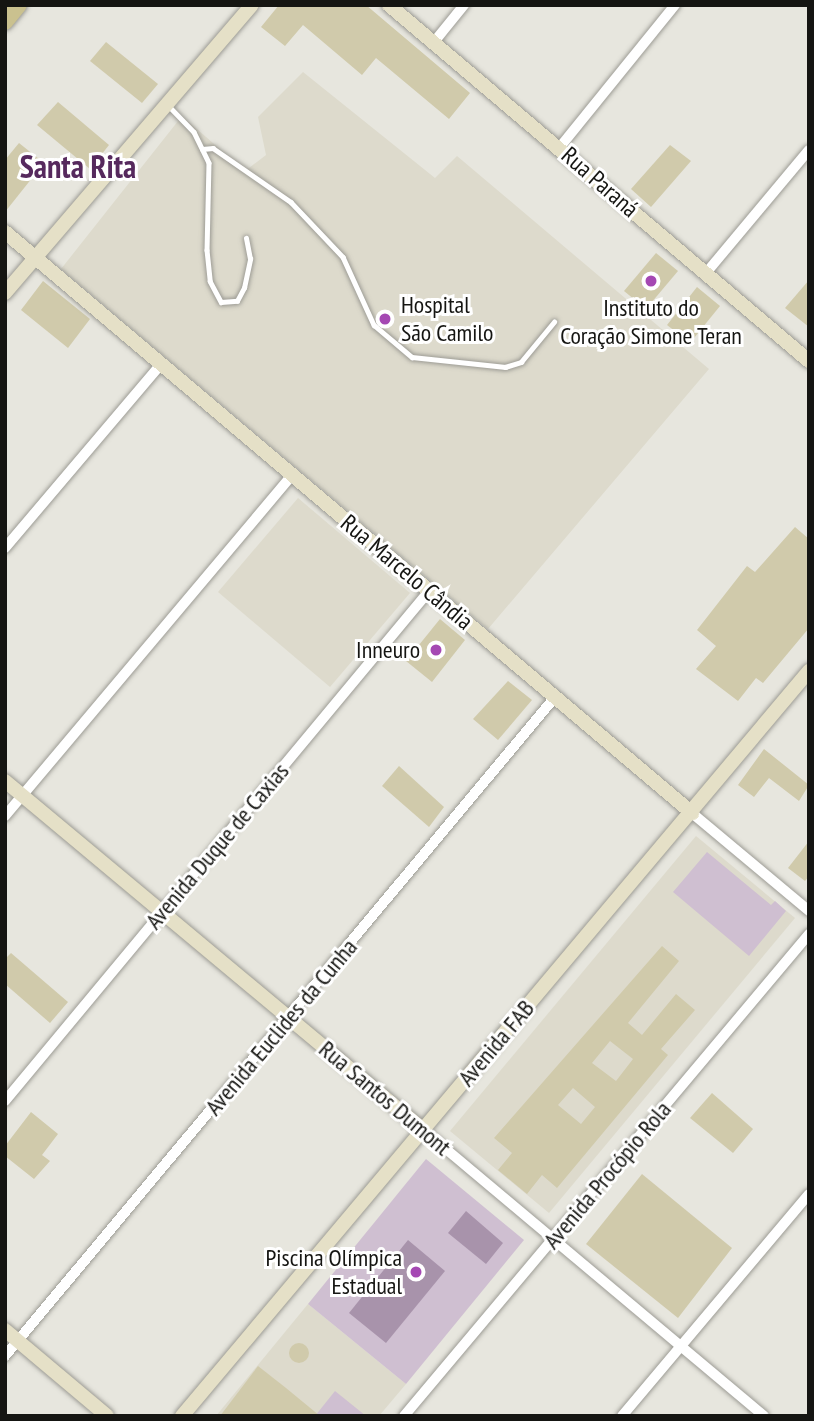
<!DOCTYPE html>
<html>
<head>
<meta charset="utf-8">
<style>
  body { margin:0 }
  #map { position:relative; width:814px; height:1421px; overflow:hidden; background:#e7e6de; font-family:"PT Sans Narrow",sans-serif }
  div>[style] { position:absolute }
  .built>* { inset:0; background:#dddacc }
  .green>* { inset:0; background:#cfbfd1 }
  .water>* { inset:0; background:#a893ab }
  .building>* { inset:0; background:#d0caab }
  .round { border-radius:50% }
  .roads { filter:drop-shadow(0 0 2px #9d9c95) drop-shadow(0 0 2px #9d9c95) }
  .lane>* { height:4.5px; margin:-2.25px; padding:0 2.25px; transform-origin:2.25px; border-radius:2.25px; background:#fff }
  .street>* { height:10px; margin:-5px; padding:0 5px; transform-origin:5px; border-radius:5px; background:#fff }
  .secondary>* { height:14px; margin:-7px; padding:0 7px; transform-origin:7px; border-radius:7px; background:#e5e0c7 }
  .primary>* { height:16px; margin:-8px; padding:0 8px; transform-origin:8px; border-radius:8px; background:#cac18f }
  .dots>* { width:19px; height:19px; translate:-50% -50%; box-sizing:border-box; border:4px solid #fff; border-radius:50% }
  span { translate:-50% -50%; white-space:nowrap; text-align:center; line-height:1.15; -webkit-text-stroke:6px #fff; paint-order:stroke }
  .street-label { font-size:24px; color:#151512 }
  .poi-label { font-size:24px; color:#151512 }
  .left { translate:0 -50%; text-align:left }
  .right { translate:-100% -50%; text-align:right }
  .district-label { font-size:32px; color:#56295d; font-weight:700 }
  .frame { position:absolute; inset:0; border:7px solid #151512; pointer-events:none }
</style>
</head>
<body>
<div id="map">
  <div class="built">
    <div style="clip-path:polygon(303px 72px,435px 178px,457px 156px,709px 369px,488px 629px,61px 269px,182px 116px,245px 171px,266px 155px,258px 117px)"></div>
    <div style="clip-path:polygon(298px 498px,410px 593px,330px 687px,218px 592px)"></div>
    <div style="clip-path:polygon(696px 836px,795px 918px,549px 1213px,450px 1131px)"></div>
    <div style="clip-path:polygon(308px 1304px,406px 1384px,379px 1416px,216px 1416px)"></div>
  </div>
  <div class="green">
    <div style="clip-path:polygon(707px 852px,771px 905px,775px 901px,786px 911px,749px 956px,673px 892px)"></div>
    <div style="clip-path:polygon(426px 1159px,524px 1240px,406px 1384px,308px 1304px)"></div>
    <div style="clip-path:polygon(335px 1391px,366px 1416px,315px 1416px)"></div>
  </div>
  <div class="water">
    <div style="clip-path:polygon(466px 1211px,503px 1243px,486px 1264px,448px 1233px)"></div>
    <div style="clip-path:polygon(408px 1240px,445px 1271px,386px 1343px,349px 1313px)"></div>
  </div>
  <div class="building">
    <div style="clip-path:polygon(279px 5px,366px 5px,470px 93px,449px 119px,376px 58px,362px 75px,303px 25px,285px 46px,261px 27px)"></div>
    <div style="clip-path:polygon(106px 42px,158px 84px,142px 103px,90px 61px)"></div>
    <div style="clip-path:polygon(58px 102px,109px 145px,90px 169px,37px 125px)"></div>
    <div style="clip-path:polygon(19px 143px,44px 163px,5px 212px,5px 160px)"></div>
    <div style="clip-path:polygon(670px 145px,691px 161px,651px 207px,631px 189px)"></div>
    <div style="clip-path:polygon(656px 253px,678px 271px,646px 309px,624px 291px)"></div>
    <div style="clip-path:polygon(809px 280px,809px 327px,785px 308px)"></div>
    <div style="clip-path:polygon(43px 281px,90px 319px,68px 348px,21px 310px)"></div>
    <div style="clip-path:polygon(697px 287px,720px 306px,690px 343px,667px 325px)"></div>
    <div style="clip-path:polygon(795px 527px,809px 539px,809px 628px,763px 683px,756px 678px,738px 701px,696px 669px,716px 646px,697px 630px,747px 566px,755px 572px)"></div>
    <div style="clip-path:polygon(440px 619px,465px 640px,432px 682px,406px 661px)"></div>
    <div style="clip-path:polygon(508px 681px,532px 700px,498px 740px,473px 719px)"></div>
    <div style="clip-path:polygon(764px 749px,809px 785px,799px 801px,769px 778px,754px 797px,738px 785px)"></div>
    <div style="clip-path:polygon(399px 766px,444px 807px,429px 827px,382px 786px)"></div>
    <div style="clip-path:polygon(809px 841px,809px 876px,805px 881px,788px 868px)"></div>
    <div style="clip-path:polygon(evenodd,662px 946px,679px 961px,628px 1023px,642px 1035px,676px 994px,695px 1010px,661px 1049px,668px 1055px,557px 1188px,542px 1175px,527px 1194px,498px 1170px,512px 1153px,494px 1138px,662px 946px,610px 1041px,633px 1059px,616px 1081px,592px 1063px,610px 1041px,662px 946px,573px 1088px,595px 1107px,581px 1124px,558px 1105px,573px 1088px)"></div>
    <div style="clip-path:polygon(11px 953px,68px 1002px,50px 1023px,5px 984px,5px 959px)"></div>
    <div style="clip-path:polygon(712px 1093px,753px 1129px,733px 1153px,690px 1118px)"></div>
    <div style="clip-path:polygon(31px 1112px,58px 1134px,42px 1155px,50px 1161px,34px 1179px,5px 1156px,5px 1146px)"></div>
    <div style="clip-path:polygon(642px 1174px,732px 1248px,678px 1318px,586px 1244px)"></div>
    <div class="round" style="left:289px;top:1343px;width:20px;height:20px"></div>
    <div style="clip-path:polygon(258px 1366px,286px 1388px,320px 1416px,220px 1416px)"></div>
  </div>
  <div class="roads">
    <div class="lane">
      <div style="left:168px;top:105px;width:37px;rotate:46deg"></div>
      <div style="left:194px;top:132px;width:34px;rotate:64deg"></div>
      <div style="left:209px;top:163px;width:87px;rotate:91.3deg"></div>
      <div style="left:207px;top:250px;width:31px;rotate:84deg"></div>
      <div style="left:210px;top:281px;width:24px;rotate:62deg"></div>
      <div style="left:221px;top:302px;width:16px;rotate:-4deg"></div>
      <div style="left:237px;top:301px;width:15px;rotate:-62deg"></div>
      <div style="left:244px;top:288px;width:30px;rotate:-78deg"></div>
      <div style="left:250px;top:259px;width:21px;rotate:-101deg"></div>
      <div style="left:202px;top:149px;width:11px;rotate:-5deg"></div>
      <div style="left:213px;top:148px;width:95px;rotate:34.7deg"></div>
      <div style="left:291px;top:202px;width:76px;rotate:46.6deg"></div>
      <div style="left:343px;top:257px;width:75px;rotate:65.5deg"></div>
      <div style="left:374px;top:325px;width:50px;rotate:40.1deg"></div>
      <div style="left:412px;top:357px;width:94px;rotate:6.1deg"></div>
      <div style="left:505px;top:367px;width:17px;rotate:-17deg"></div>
      <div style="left:521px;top:362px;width:52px;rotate:-50.5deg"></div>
    </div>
    <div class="street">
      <div style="left:434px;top:42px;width:48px;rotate:-51deg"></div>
      <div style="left:560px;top:147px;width:183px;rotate:-51deg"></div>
      <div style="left:706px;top:273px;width:160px;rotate:-50.1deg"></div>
      <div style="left:5px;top:548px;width:241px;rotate:-49.7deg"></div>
      <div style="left:692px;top:813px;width:153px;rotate:39.9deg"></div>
      <div style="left:5px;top:816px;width:446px;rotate:-49.9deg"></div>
      <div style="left:5px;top:1101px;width:663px;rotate:-50.26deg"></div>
      <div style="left:422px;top:1129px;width:446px;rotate:40deg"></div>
      <div style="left:5px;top:1356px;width:858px;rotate:-50.15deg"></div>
      <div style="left:404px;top:1416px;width:630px;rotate:-49.96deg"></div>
      <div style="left:622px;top:1416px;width:290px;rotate:-49.9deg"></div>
    </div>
    <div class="secondary">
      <div style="left:389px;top:5px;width:551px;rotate:40.29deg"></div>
      <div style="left:5px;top:232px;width:900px;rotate:40.22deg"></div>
      <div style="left:5px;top:293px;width:379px;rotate:-49.4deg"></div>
      <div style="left:5px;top:781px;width:543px;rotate:39.85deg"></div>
      <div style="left:5px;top:1330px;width:133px;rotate:40.1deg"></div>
      <div style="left:182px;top:1416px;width:974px;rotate:-49.92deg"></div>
    </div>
    <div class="primary">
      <div style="left:5px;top:22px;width:22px;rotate:-51deg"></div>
    </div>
  </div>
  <div class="dots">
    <div style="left:651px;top:281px;background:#a548b3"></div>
    <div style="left:385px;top:319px;background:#a548b3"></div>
    <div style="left:436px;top:650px;background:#a548b3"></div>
    <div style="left:416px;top:1272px;background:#a548b3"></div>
  </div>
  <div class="street-label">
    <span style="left:600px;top:182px;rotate:41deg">Rua Paraná</span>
    <span style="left:407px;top:572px;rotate:40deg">Rua Marcelo Cândia</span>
    <span style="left:217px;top:846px;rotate:-50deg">Avenida Duque de Caxias</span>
    <span style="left:281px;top:1027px;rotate:-50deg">Avenida Euclides da Cunha</span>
    <span style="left:496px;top:1043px;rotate:-50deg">Avenida FAB</span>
    <span style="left:385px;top:1098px;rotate:40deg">Rua Santos Dumont</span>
    <span style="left:607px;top:1175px;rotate:-50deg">Avenida Procópio Rola</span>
  </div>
  <div class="poi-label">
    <span class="left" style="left:401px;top:319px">Hospital<br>São Camilo</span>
    <span style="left:651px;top:322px">Instituto do<br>Coração Simone Teran</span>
    <span class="right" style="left:420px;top:650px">Inneuro</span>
    <span class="right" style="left:402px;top:1272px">Piscina Olímpica<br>Estadual</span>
  </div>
  <div class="district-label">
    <span style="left:78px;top:166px">Santa Rita</span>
  </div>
  <div class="frame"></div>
</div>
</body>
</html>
